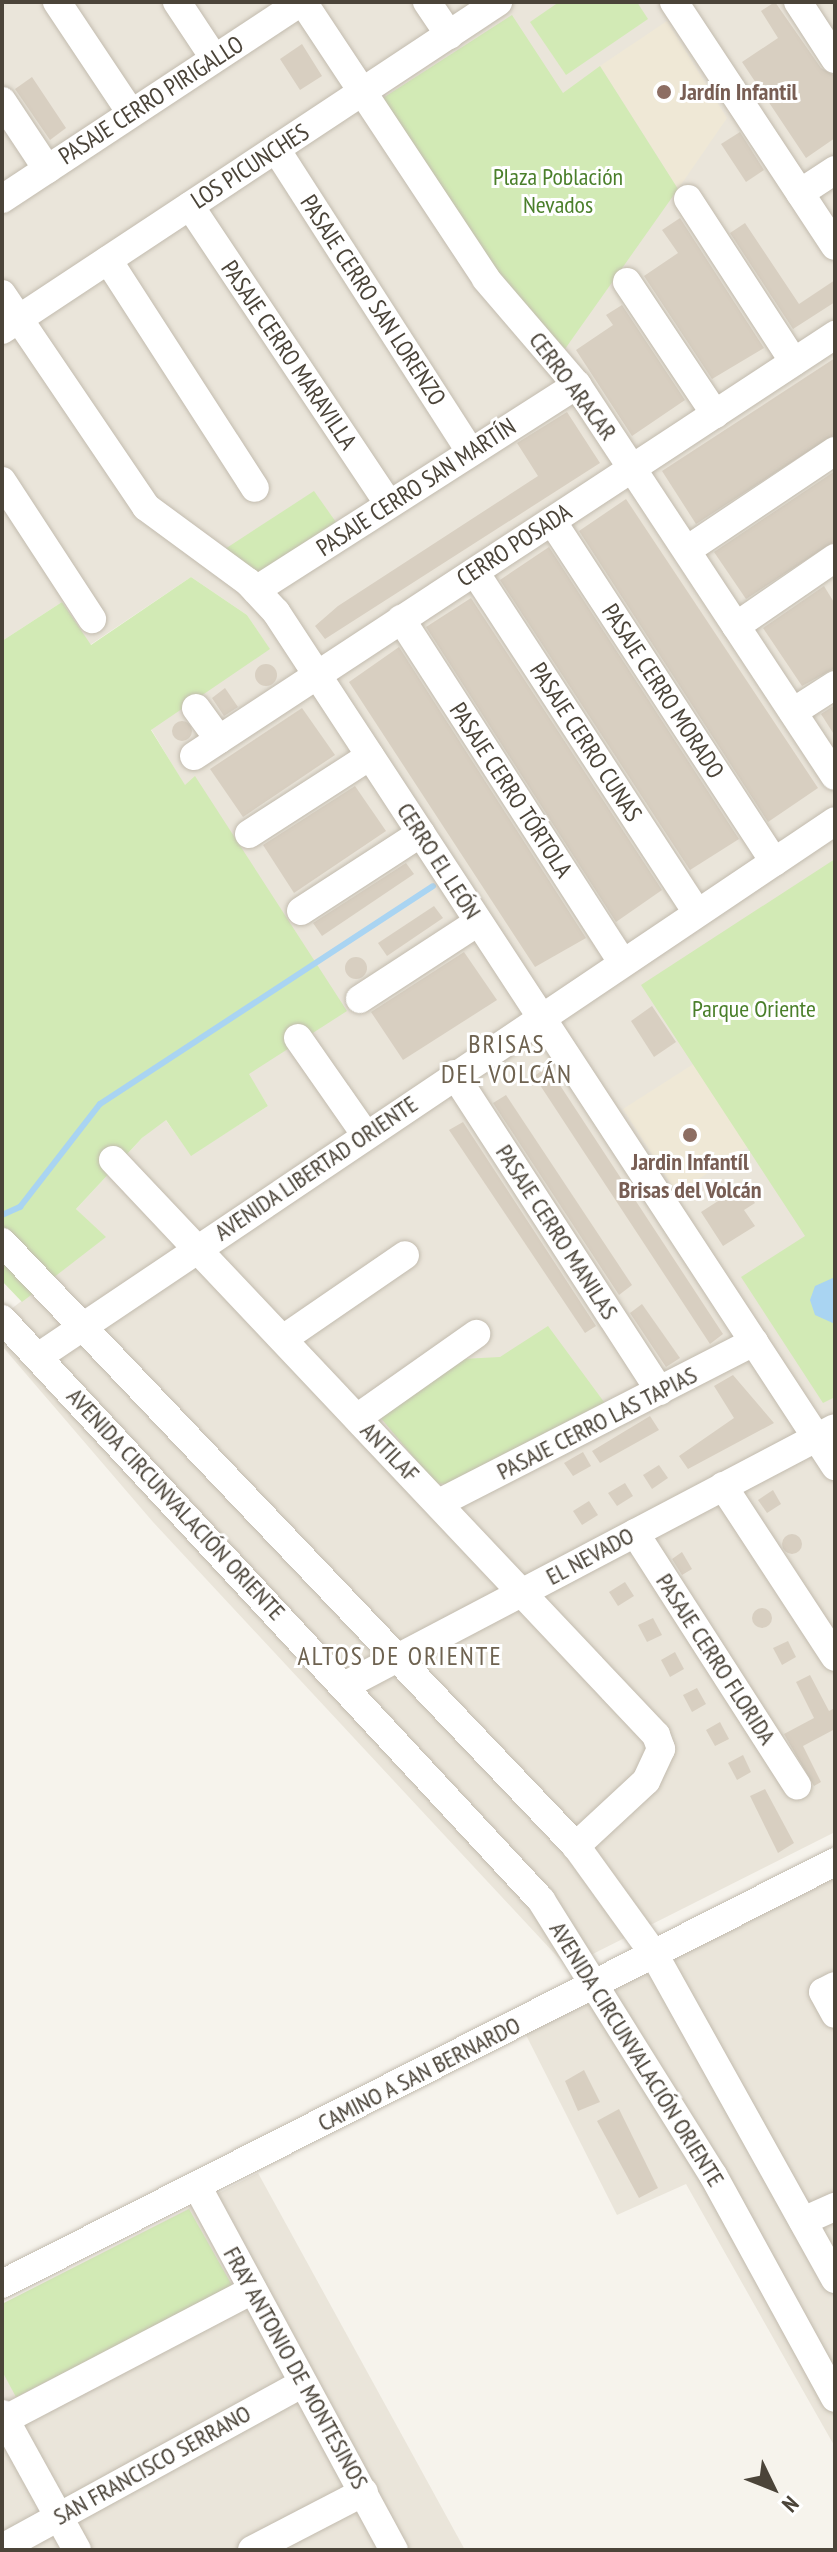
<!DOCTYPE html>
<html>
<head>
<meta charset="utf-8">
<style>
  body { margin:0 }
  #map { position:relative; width:837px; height:2552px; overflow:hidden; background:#f6f3ec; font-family:"PT Sans Narrow",sans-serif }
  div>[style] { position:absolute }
  .residential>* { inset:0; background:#eae5da }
  .education>* { inset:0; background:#efe8d6 }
  .green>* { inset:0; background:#d2eab5 }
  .water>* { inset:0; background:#a9d4f2 }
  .stream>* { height:6px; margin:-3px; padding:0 3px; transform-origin:3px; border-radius:3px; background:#a9d4f2 }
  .building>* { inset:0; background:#d8cfc1 }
  .round { border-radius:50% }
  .roads { filter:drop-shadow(0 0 2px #c2bbae) drop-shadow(0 0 2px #c2bbae) }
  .minor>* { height:28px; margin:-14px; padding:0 14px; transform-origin:14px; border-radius:14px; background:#fff }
  .dots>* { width:22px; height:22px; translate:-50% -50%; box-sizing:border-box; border:4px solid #fff; border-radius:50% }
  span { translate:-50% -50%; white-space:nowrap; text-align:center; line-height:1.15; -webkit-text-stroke:6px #fff; paint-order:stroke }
  .education-label { font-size:24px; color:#785e54; font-weight:700 }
  .left { translate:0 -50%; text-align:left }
  .street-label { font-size:24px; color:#4b4439 }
  .park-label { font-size:24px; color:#4a7f2a }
  .neighbourhood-label { font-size:26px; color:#6e6250; letter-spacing:2px }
  .frame { position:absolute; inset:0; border:4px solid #4b4439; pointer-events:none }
  .north { position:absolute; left:733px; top:2448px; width:80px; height:80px; -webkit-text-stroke:6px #fff; paint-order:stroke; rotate:133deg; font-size:22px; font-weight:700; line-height:32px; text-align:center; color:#4b4439 }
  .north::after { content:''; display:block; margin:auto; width:28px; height:36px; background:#4b4439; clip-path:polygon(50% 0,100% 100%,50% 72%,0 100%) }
</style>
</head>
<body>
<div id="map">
  <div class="residential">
    <div style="clip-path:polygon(2px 2px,835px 2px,835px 1832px,567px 1967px,153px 1522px,2px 1346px,2px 1316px,105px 1237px,76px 1209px,142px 1138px,165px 1119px,191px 1155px,268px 1106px,248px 1074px,185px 786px,151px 729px,269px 648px,247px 615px,191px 577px,90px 645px,62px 602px,2px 641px)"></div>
    <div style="clip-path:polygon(835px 1874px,835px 2447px,686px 2184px,617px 2215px,525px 2033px)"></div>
    <div style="clip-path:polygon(258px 2173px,465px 2550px,2px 2550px,2px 2304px)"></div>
  </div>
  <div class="education">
    <div style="clip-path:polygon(667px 21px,727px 118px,678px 189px,600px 66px)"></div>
    <div style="clip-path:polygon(695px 1063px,748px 1147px,677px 1193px,623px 1109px)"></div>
  </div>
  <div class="green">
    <div style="clip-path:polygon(559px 2px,637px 2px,648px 19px,566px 75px,530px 22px)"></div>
    <div style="clip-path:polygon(512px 15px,563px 93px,600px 66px,678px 189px,565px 349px,491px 268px,383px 98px)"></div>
    <div style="clip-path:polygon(314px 491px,338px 525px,257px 577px,225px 549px)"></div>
    <div style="clip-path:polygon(191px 577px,247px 615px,270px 649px,151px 730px,185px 785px,195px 776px,347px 1011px,249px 1074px,268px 1106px,191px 1156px,166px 1120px,142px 1138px,76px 1209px,106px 1237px,22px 1302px,2px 1281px,2px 641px,62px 602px,91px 645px)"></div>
    <div style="clip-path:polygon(835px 859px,835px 1397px,823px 1403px,741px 1277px,805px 1236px,641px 985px)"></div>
    <div style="clip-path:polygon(548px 1326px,607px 1406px,456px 1485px,435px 1483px,380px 1417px,462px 1359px,500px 1357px)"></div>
    <div style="clip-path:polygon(189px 2209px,233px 2287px,16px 2397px,2px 2371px,2px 2304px)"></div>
  </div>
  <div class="water">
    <div style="clip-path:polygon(835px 1277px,835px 1324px,815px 1315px,810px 1300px,815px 1286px)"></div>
  </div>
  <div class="stream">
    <div style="left:2px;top:1215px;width:20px;rotate:-24deg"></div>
    <div style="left:20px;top:1207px;width:130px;rotate:-52.2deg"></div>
    <div style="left:100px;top:1104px;width:398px;rotate:-33.2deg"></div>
  </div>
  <div class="building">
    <div style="clip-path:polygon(775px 2px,821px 68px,835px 76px,835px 138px,806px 158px,742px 62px,778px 38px,761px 11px)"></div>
    <div style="clip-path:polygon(302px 44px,322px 76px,300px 90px,280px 59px)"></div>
    <div style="clip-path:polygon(32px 77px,66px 128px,50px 140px,15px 89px)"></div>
    <div style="clip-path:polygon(740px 132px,764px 170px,746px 182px,721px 144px)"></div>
    <div style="clip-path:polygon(680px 218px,764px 348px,712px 379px,644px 276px,678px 253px,662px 230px)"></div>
    <div style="clip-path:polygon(745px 223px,799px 304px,835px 280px,835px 302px,793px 329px,730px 233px)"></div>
    <div style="clip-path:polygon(622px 305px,685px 400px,632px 436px,576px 350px,613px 325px,606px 315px)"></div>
    <div style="clip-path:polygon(835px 358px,835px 434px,696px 524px,662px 471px)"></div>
    <div style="clip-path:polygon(567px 412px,600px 463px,325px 639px,315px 626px,338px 606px,538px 476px,517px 443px)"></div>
    <div style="clip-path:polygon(835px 471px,835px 541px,746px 599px,714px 552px)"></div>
    <div style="clip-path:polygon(626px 499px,818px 788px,768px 822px,579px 531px)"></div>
    <div style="clip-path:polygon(549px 547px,739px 839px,690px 870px,500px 580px)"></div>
    <div style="clip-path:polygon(824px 586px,835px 604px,835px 668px,802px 686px,763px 628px)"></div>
    <div style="clip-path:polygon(471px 598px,662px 890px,616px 922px,426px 627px)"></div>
    <div style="clip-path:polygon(399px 647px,586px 938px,535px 967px,349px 682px)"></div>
    <div class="round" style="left:255px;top:664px;width:22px;height:22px"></div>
    <div style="clip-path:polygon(225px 688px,238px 707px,224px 716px,212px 698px)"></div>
    <div style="clip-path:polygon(835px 705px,835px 736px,821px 714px)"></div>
    <div style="clip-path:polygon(302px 708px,335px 755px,243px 817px,210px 769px)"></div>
    <div class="round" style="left:172px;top:721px;width:20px;height:20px"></div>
    <div style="clip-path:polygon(355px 786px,386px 831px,294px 893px,263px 845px)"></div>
    <div style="clip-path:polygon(406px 863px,414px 874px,322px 936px,313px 923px)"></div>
    <div style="clip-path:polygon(434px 906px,443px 918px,387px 956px,378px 943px)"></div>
    <div style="clip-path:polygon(464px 952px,497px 1000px,403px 1060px,371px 1012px)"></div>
    <div class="round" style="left:345px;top:957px;width:22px;height:22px"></div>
    <div style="clip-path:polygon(652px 1006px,676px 1042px,654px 1057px,631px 1021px)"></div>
    <div style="clip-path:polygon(548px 1067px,723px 1334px,710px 1344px,534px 1076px)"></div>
    <div style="clip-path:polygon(506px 1095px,632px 1285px,619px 1295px,493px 1103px)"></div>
    <div style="clip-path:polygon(463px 1122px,596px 1326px,585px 1333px,449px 1130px)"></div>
    <div style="clip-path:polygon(743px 1185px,755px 1203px,744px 1210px,755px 1226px,723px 1246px,701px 1212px)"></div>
    <div style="clip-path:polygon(642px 1304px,680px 1358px,666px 1367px,630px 1313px)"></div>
    <div style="clip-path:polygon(733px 1375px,774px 1423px,688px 1469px,679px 1456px,734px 1418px,714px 1386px)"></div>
    <div style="clip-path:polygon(650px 1416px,659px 1430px,600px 1463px,592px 1451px)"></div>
    <div style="clip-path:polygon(583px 1452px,591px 1466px,573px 1476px,564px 1463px)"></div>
    <div style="clip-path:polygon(659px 1465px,668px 1478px,652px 1489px,643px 1475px)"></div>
    <div style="clip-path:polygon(625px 1483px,633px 1496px,617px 1506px,608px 1493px)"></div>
    <div style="clip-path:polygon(773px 1490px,781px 1504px,767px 1513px,758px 1500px)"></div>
    <div style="clip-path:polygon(589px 1501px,598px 1515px,582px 1525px,573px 1511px)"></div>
    <div class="round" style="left:782px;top:1534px;width:20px;height:20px"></div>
    <div style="clip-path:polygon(682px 1552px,692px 1569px,682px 1575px,672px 1559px)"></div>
    <div style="clip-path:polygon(625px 1582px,634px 1596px,618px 1606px,609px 1592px)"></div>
    <div class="round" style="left:752px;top:1608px;width:20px;height:20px"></div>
    <div style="clip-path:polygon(653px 1618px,662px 1635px,647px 1642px,638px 1625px)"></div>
    <div style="clip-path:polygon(788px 1641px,796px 1657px,782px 1665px,773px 1648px)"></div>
    <div style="clip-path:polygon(675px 1652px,684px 1669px,670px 1677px,661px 1660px)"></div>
    <div style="clip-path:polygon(810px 1675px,829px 1711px,835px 1708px,835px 1729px,803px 1746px,821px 1782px,814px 1786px,784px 1734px,814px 1718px,796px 1682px)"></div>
    <div style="clip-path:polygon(697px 1688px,706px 1704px,692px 1712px,683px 1695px)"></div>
    <div style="clip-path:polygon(720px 1722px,729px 1739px,715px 1746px,706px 1730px)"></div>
    <div style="clip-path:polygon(743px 1755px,751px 1772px,737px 1780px,728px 1763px)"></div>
    <div style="clip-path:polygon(765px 1789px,794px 1843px,778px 1853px,750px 1796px)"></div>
    <div style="clip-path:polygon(584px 2070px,600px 2102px,578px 2111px,565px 2081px)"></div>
    <div style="clip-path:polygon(619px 2109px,658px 2188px,639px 2198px,597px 2121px)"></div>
  </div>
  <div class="roads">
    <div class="minor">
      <div style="left:57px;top:2px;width:133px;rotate:56.3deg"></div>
      <div style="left:177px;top:2px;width:67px;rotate:56.5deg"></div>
      <div style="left:303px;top:2px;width:332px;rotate:56.5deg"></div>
      <div style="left:486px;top:279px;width:140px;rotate:49.4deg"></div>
      <div style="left:577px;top:385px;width:468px;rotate:56.6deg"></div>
      <div style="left:427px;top:2px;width:40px;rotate:56deg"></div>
      <div style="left:674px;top:2px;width:292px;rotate:56.6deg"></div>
      <div style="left:798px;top:2px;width:68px;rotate:57deg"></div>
      <div style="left:2px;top:101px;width:82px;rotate:56.5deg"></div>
      <div style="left:276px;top:149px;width:359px;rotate:57.3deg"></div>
      <div style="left:800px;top:193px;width:42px;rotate:-33.3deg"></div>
      <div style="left:2px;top:199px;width:358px;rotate:-33.4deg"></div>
      <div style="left:688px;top:199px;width:194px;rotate:57deg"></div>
      <div style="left:190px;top:206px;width:357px;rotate:56.3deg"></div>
      <div style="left:108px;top:260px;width:271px;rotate:57.2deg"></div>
      <div style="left:627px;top:282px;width:159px;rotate:56.3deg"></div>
      <div style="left:2px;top:294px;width:257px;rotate:55.9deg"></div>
      <div style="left:146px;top:507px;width:127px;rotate:36.3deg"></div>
      <div style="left:248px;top:582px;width:41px;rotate:47deg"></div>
      <div style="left:276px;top:612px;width:1021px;rotate:56.79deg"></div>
      <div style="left:2px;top:330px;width:595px;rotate:-33.48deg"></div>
      <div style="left:2px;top:481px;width:165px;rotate:56.9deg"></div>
      <div style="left:552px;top:521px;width:407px;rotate:56.9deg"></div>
      <div style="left:687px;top:550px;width:178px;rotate:-33.8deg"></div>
      <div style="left:475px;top:572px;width:406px;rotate:56.9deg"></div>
      <div style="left:256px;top:590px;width:381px;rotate:-32.6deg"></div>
      <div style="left:401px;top:619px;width:407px;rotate:57.2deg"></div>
      <div style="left:736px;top:626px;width:120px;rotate:-34.5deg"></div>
      <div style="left:196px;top:708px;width:39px;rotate:54deg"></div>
      <div style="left:793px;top:712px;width:50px;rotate:-32.7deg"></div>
      <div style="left:194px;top:756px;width:767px;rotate:-33.3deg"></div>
      <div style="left:249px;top:834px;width:144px;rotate:-32.8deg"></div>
      <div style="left:301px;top:911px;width:143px;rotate:-33deg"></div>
      <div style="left:360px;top:999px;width:141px;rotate:-33.1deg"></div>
      <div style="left:298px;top:1038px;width:117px;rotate:55.1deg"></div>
      <div style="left:454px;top:1074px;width:378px;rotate:57deg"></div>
      <div style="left:113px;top:1160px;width:791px;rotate:46.64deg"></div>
      <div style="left:656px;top:1735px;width:15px;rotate:70deg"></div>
      <div style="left:661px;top:1749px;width:35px;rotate:115deg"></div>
      <div style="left:646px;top:1781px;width:96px;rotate:137.1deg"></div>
      <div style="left:2px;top:1242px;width:833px;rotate:46.46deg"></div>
      <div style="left:576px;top:1846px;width:133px;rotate:54.2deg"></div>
      <div style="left:654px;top:1954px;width:372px;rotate:60.9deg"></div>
      <div style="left:2px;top:1319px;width:793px;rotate:47.15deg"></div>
      <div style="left:541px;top:1900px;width:324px;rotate:58deg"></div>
      <div style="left:713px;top:2175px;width:254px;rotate:61.3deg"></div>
      <div style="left:283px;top:1339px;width:148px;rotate:-34.5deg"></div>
      <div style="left:38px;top:1357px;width:960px;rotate:-33.92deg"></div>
      <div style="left:357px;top:1418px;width:146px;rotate:-35.2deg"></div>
      <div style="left:723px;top:1486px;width:204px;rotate:56.8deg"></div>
      <div style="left:439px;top:1503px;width:354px;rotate:-27.1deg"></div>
      <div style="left:635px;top:1533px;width:300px;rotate:57.3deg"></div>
      <div style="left:346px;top:1685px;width:552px;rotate:-27.72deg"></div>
      <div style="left:835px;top:1986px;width:13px;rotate:153deg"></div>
      <div style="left:823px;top:1992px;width:25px;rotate:61deg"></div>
      <div style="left:197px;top:2186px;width:414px;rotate:61.6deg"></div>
      <div style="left:803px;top:2221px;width:35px;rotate:-24deg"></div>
      <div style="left:2px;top:2284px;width:934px;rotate:-26.87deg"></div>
      <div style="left:2px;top:2414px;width:155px;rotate:61.1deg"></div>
      <div style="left:2px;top:2421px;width:283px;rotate:-27.6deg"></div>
      <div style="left:2px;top:2548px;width:343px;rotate:-28.7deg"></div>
      <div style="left:252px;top:2550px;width:126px;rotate:-27.4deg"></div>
    </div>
  </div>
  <div class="dots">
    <div style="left:664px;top:92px;background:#8d6e63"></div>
    <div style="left:690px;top:1135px;background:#8d6e63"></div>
  </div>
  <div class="education-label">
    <span class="left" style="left:680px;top:92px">Jardín Infantil</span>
    <span style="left:690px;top:1176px">Jardin Infantíl<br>Brisas del Volcán</span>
  </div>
  <div class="street-label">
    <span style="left:151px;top:100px;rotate:-33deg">PASAJE CERRO PIRIGALLO</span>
    <span style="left:250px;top:166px;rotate:-33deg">LOS PICUNCHES</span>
    <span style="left:373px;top:300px;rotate:57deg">PASAJE CERRO SAN LORENZO</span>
    <span style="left:289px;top:355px;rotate:56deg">PASAJE CERRO MARAVILLA</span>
    <span style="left:573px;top:386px;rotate:53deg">CERRO ARACAR</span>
    <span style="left:416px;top:487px;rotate:-33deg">PASAJE CERRO SAN MARTÍN</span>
    <span style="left:514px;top:545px;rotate:-33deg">CERRO POSADA</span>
    <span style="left:663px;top:691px;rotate:57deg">PASAJE CERRO MORADO</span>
    <span style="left:586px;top:742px;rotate:57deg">PASAJE CERRO CUNAS</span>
    <span style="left:511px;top:790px;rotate:57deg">PASAJE CERRO TÓRTOLA</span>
    <span style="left:439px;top:861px;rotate:57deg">CERRO EL LEÓN</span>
    <span style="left:316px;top:1168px;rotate:-34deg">AVENIDA LIBERTAD ORIENTE</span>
    <span style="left:557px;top:1232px;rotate:57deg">PASAJE CERRO MANILAS</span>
    <span style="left:597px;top:1423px;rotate:-27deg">PASAJE CERRO LAS TAPIAS</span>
    <span style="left:390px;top:1452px;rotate:46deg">ANTILAF</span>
    <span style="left:176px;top:1504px;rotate:47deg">AVENIDA CIRCUNVALACIÓN ORIENTE</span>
    <span style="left:590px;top:1556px;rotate:-28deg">EL NEVADO</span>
    <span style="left:716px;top:1659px;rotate:57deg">PASAJE CERRO FLORIDA</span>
    <span style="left:637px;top:2054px;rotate:58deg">AVENIDA CIRCUNVALACIÓN ORIENTE</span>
    <span style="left:419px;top:2074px;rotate:-27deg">CAMINO A SAN BERNARDO</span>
    <span style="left:296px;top:2368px;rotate:61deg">FRAY ANTONIO DE MONTESINOS</span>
    <span style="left:152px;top:2465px;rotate:-29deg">SAN FRANCISCO SERRANO</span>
  </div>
  <div class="park-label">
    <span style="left:558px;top:191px">Plaza Población<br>Nevados</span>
    <span style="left:754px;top:1009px">Parque Oriente</span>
  </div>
  <div class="neighbourhood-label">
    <span style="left:507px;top:1059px">BRISAS<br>DEL VOLCÁN</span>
    <span style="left:400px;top:1656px">ALTOS DE ORIENTE</span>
  </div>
  <div class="frame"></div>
  <div class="north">N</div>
</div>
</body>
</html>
